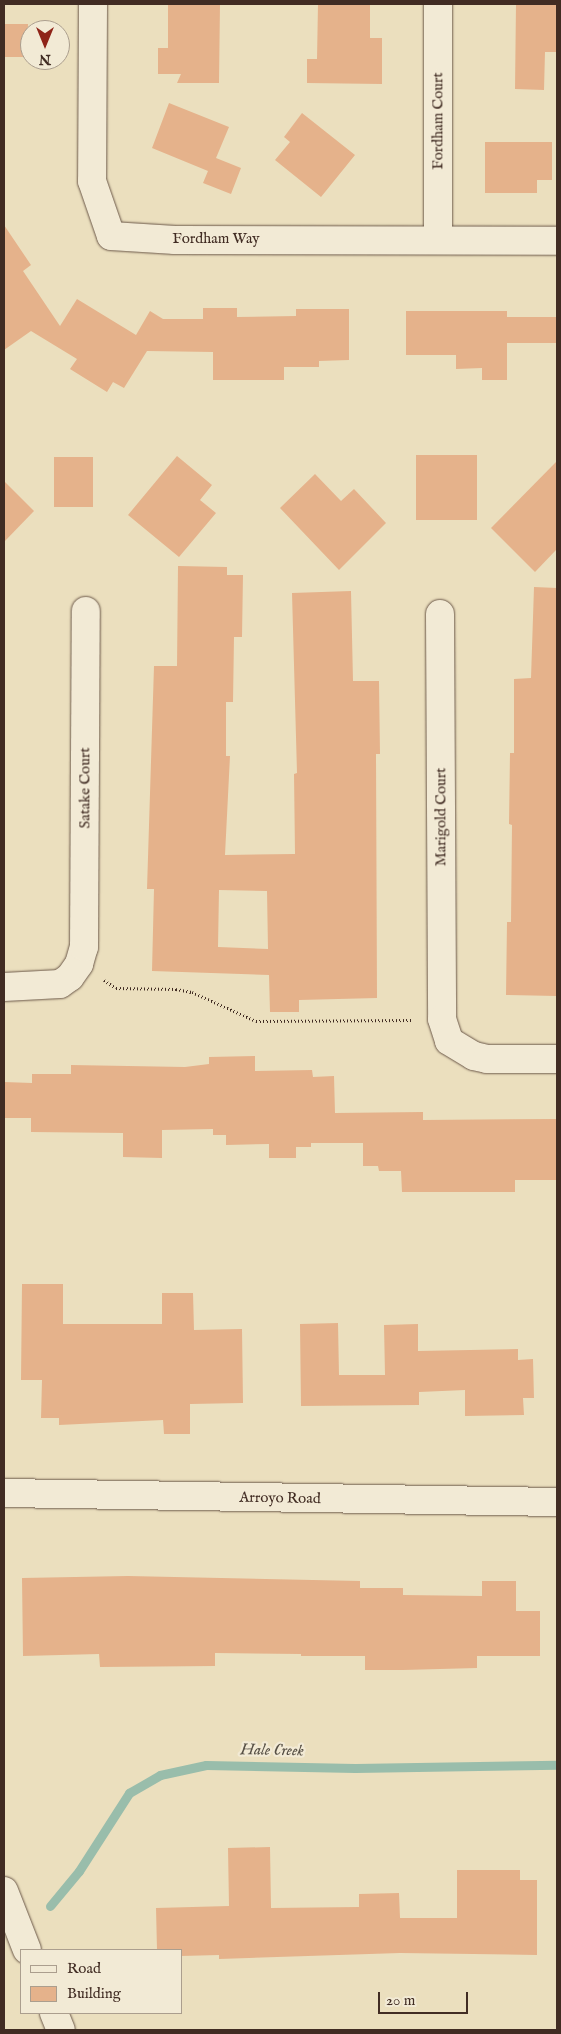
<!DOCTYPE html>
<html>
<head>
<meta charset="utf-8">
<style>
  body { margin:0 }
  #map { position:relative; width:561px; height:2034px; overflow:hidden; background:#ebdfbe; font-family:"IM FELL English",serif }
  div>[style] { position:absolute }
  .stream>* { height:9px; margin:-4.5px; padding:0 4.5px; transform-origin:4.5px; border-radius:4.5px; background:#99bdab }
  .building>* { inset:0; background:#e5b28b }
  .path>* { height:3px; margin-top:-1.5px; transform-origin:0; background:repeating-linear-gradient(90deg,#412c23 0 1px,transparent 0 3.5px) }
  .roads { filter:drop-shadow(0 0 1px #6c594a) drop-shadow(0 0 1px #6c594a) }
  .minor>* { height:28px; margin:-14px; padding:0 14px; transform-origin:14px; border-radius:14px; background:#f2ead5 }
  span { translate:-50% -50%; white-space:nowrap; text-align:center; line-height:1.15; -webkit-text-stroke:4.5px #f2ead5; paint-order:stroke }
  .street-label { font-size:15px; color:#412c23 }
  .water-label { font-size:16px; color:#575045; font-style:italic }
  .frame { position:absolute; inset:0; border:5px solid #412c23; pointer-events:none }
  .legend { position:absolute; left:20px; top:1949px; width:162px; height:65px; box-sizing:border-box; background:#f2ead5; border:1px solid #ab9e8e; margin:0; padding:6px 9px; list-style:none; font-size:15px; color:#412c23 }
  .legend li { display:flex; align-items:center; gap:10px; height:25px }
  .legend b { width:25px; border:1px solid #ab9e8e }
  .north { position:absolute; left:20px; top:20px; width:50px; height:50px; box-sizing:border-box; background:#f2ead5; border:1px solid #ab9e8e; border-radius:50%; rotate:180deg; font-size:14px; font-weight:700; line-height:20px; text-align:center; color:#412c23 }
  .north::after { content:''; display:block; margin:auto; width:18px; height:22px; background:#8f2418; clip-path:polygon(50% 0,100% 100%,50% 72%,0 100%) }
  .scale { position:absolute; left:378px; top:1992px; width:90px; height:22px; box-sizing:border-box; border:2px solid #412c23; border-top:0; padding-left:6px; font-size:15px; line-height:18px; white-space:nowrap; color:#412c23; -webkit-text-stroke:4px #f2ead5; paint-order:stroke }
</style>
</head>
<body>
<div id="map">
  <div class="stream">
    <div style="left:50px;top:1906px;width:45px;rotate:-50.4deg"></div>
    <div style="left:79px;top:1871px;width:93px;rotate:-57.3deg"></div>
    <div style="left:129px;top:1793px;width:36px;rotate:-30deg"></div>
    <div style="left:160px;top:1775px;width:47px;rotate:-12.3deg"></div>
    <div style="left:206px;top:1765px;width:149px;rotate:1.2deg"></div>
    <div style="left:355px;top:1768px;width:202px;rotate:-0.9deg"></div>
  </div>
  <div class="building">
    <div style="clip-path:polygon(168px 4px,220px 4px,219px 83px,177px 83px,181px 74px,158px 74px,158px 48px,168px 48px)"></div>
    <div style="clip-path:polygon(318px 4px,370px 4px,370px 38px,382px 38px,382px 84px,307px 83px,307px 59px,317px 59px)"></div>
    <div style="clip-path:polygon(516px 4px,557px 4px,557px 52px,545px 52px,544px 90px,515px 89px)"></div>
    <div style="clip-path:polygon(4px 24px,28px 24px,27px 57px,4px 57px)"></div>
    <div style="clip-path:polygon(169px 103px,229px 127px,216px 158px,241px 168px,231px 194px,203px 183px,208px 171px,152px 148px)"></div>
    <div style="clip-path:polygon(302px 113px,355px 155px,321px 197px,275px 160px,290px 142px,284px 137px)"></div>
    <div style="clip-path:polygon(485px 142px,552px 142px,552px 180px,537px 180px,537px 193px,485px 193px)"></div>
    <div style="clip-path:polygon(4px 225px,31px 265px,23px 271px,60px 326px,77px 299px,136px 335px,150px 311px,163px 319px,203px 319px,203px 308px,237px 308px,237px 317px,296px 316px,296px 309px,349px 309px,349px 360px,319px 361px,319px 367px,284px 367px,284px 380px,213px 380px,213px 352px,147px 351px,124px 388px,113px 382px,107px 392px,70px 369px,77px 359px,31px 331px,4px 350px)"></div>
    <div style="clip-path:polygon(406px 311px,507px 311px,507px 317px,557px 317px,557px 343px,507px 343px,507px 380px,482px 380px,482px 368px,456px 369px,456px 355px,406px 355px)"></div>
    <div style="clip-path:polygon(416px 455px,477px 455px,477px 520px,416px 520px)"></div>
    <div style="clip-path:polygon(177px 456px,212px 485px,200px 500px,216px 513px,179px 557px,128px 515px)"></div>
    <div style="clip-path:polygon(54px 457px,93px 457px,93px 507px,54px 507px)"></div>
    <div style="clip-path:polygon(557px 461px,557px 549px,535px 572px,491px 528px)"></div>
    <div style="clip-path:polygon(315px 474px,341px 501px,354px 489px,386px 523px,339px 570px,280px 508px)"></div>
    <div style="clip-path:polygon(4px 481px,34px 511px,4px 542px)"></div>
    <div style="clip-path:polygon(evenodd,178px 566px,227px 567px,227px 575px,243px 575px,242px 637px,234px 637px,233px 702px,226px 702px,226px 756px,230px 756px,225px 855px,295px 854px,294px 774px,297px 773px,292px 593px,351px 591px,353px 681px,379px 681px,380px 754px,376px 754px,377px 998px,299px 1000px,299px 1012px,270px 1012px,269px 975px,152px 971px,154px 889px,147px 889px,154px 666px,177px 666px,178px 566px,219px 890px,267px 891px,268px 949px,218px 947px,219px 890px)"></div>
    <div style="clip-path:polygon(534px 587px,557px 588px,557px 996px,506px 995px,507px 922px,511px 922px,512px 825px,509px 824px,510px 753px,514px 753px,514px 679px,531px 678px)"></div>
    <div style="clip-path:polygon(255px 1056px,255px 1071px,312px 1070px,313px 1077px,334px 1076px,335px 1113px,423px 1112px,423px 1120px,557px 1119px,557px 1180px,515px 1180px,515px 1192px,402px 1192px,401px 1171px,379px 1171px,378px 1166px,363px 1166px,363px 1143px,311px 1143px,311px 1147px,296px 1147px,296px 1158px,269px 1158px,269px 1144px,226px 1145px,226px 1135px,213px 1135px,213px 1129px,162px 1130px,162px 1158px,123px 1157px,123px 1133px,31px 1132px,31px 1118px,4px 1118px,4px 1082px,32px 1083px,32px 1074px,71px 1074px,71px 1065px,185px 1067px,209px 1064px,209px 1057px)"></div>
    <div style="clip-path:polygon(22px 1284px,63px 1284px,63px 1324px,162px 1324px,162px 1293px,193px 1293px,194px 1330px,242px 1329px,243px 1403px,190px 1404px,190px 1434px,164px 1434px,163px 1420px,59px 1425px,59px 1418px,41px 1418px,42px 1380px,21px 1380px)"></div>
    <div style="clip-path:polygon(338px 1323px,339px 1375px,385px 1375px,384px 1325px,418px 1324px,418px 1351px,518px 1349px,518px 1360px,533px 1359px,534px 1398px,523px 1398px,524px 1415px,465px 1416px,465px 1390px,419px 1392px,419px 1405px,301px 1406px,300px 1324px)"></div>
    <div style="clip-path:polygon(128px 1576px,360px 1581px,360px 1588px,403px 1588px,403px 1595px,482px 1596px,482px 1581px,516px 1581px,516px 1611px,540px 1611px,540px 1656px,477px 1656px,477px 1668px,403px 1670px,365px 1670px,365px 1656px,301px 1656px,301px 1654px,215px 1653px,215px 1666px,100px 1667px,99px 1654px,23px 1656px,22px 1578px)"></div>
    <div style="clip-path:polygon(270px 1847px,271px 1908px,359px 1907px,359px 1894px,399px 1893px,400px 1918px,457px 1918px,457px 1870px,520px 1870px,520px 1880px,537px 1880px,537px 1955px,400px 1953px,219px 1959px,219px 1955px,181px 1956px,181px 1950px,157px 1950px,156px 1908px,229px 1906px,228px 1848px)"></div>
  </div>
  <div class="path">
    <div style="left:104px;top:980px;width:14px;rotate:34deg"></div>
    <div style="left:116px;top:988px;width:60px;rotate:1deg"></div>
    <div style="left:176px;top:989px;width:16px;rotate:11deg"></div>
    <div style="left:192px;top:992px;width:70px;rotate:24.4deg"></div>
    <div style="left:256px;top:1021px;width:157px;rotate:-0.4deg"></div>
  </div>
  <div class="roads">
    <div class="minor">
      <div style="left:93px;top:4px;width:177px;rotate:90.3deg"></div>
      <div style="left:92px;top:181px;width:58px;rotate:70.9deg"></div>
      <div style="left:111px;top:236px;width:64px;rotate:3.6deg"></div>
      <div style="left:175px;top:240px;width:382px;rotate:0.1deg"></div>
      <div style="left:438px;top:4px;width:235px;rotate:90deg"></div>
      <div style="left:440px;top:614px;width:405px;rotate:89.7deg"></div>
      <div style="left:442px;top:1019px;width:23px;rotate:72deg"></div>
      <div style="left:449px;top:1041px;width:29px;rotate:31deg"></div>
      <div style="left:474px;top:1056px;width:13px;rotate:13deg"></div>
      <div style="left:487px;top:1059px;width:70px"></div>
      <div style="left:4px;top:987px;width:56px;rotate:-3.1deg"></div>
      <div style="left:60px;top:984px;width:12px;rotate:-35deg"></div>
      <div style="left:70px;top:977px;width:16px;rotate:-55deg"></div>
      <div style="left:79px;top:964px;width:18px;rotate:-74deg"></div>
      <div style="left:84px;top:947px;width:336px;rotate:-89.7deg"></div>
      <div style="left:4px;top:1493px;width:553px;rotate:0.93deg"></div>
      <div style="left:4px;top:1891px;width:63px;rotate:68.7deg"></div>
      <div style="left:54px;top:2013px;width:18px;rotate:68deg"></div>
    </div>
  </div>
  <div class="street-label">
    <span style="left:438px;top:121px;rotate:-90deg">Fordham Court</span>
    <span style="left:216px;top:239px">Fordham Way</span>
    <span style="left:85px;top:788px;rotate:-90deg">Satake Court</span>
    <span style="left:441px;top:817px;rotate:-90deg">Marigold Court</span>
    <span style="left:280px;top:1498px;rotate:1deg">Arroyo Road</span>
  </div>
  <div class="water-label">
    <span style="left:272px;top:1751px;rotate:1deg">Hale Creek</span>
  </div>
  <div class="frame"></div>
  <ul class="legend">
  <li><b style="height:6px;background:#f2ead5"></b>Road</li>
  <li><b style="height:14px;background:#e5b28b"></b>Building</li>
  </ul>
  <div class="north">N</div>
  <div class="scale">20 m</div>
</div>
</body>
</html>
